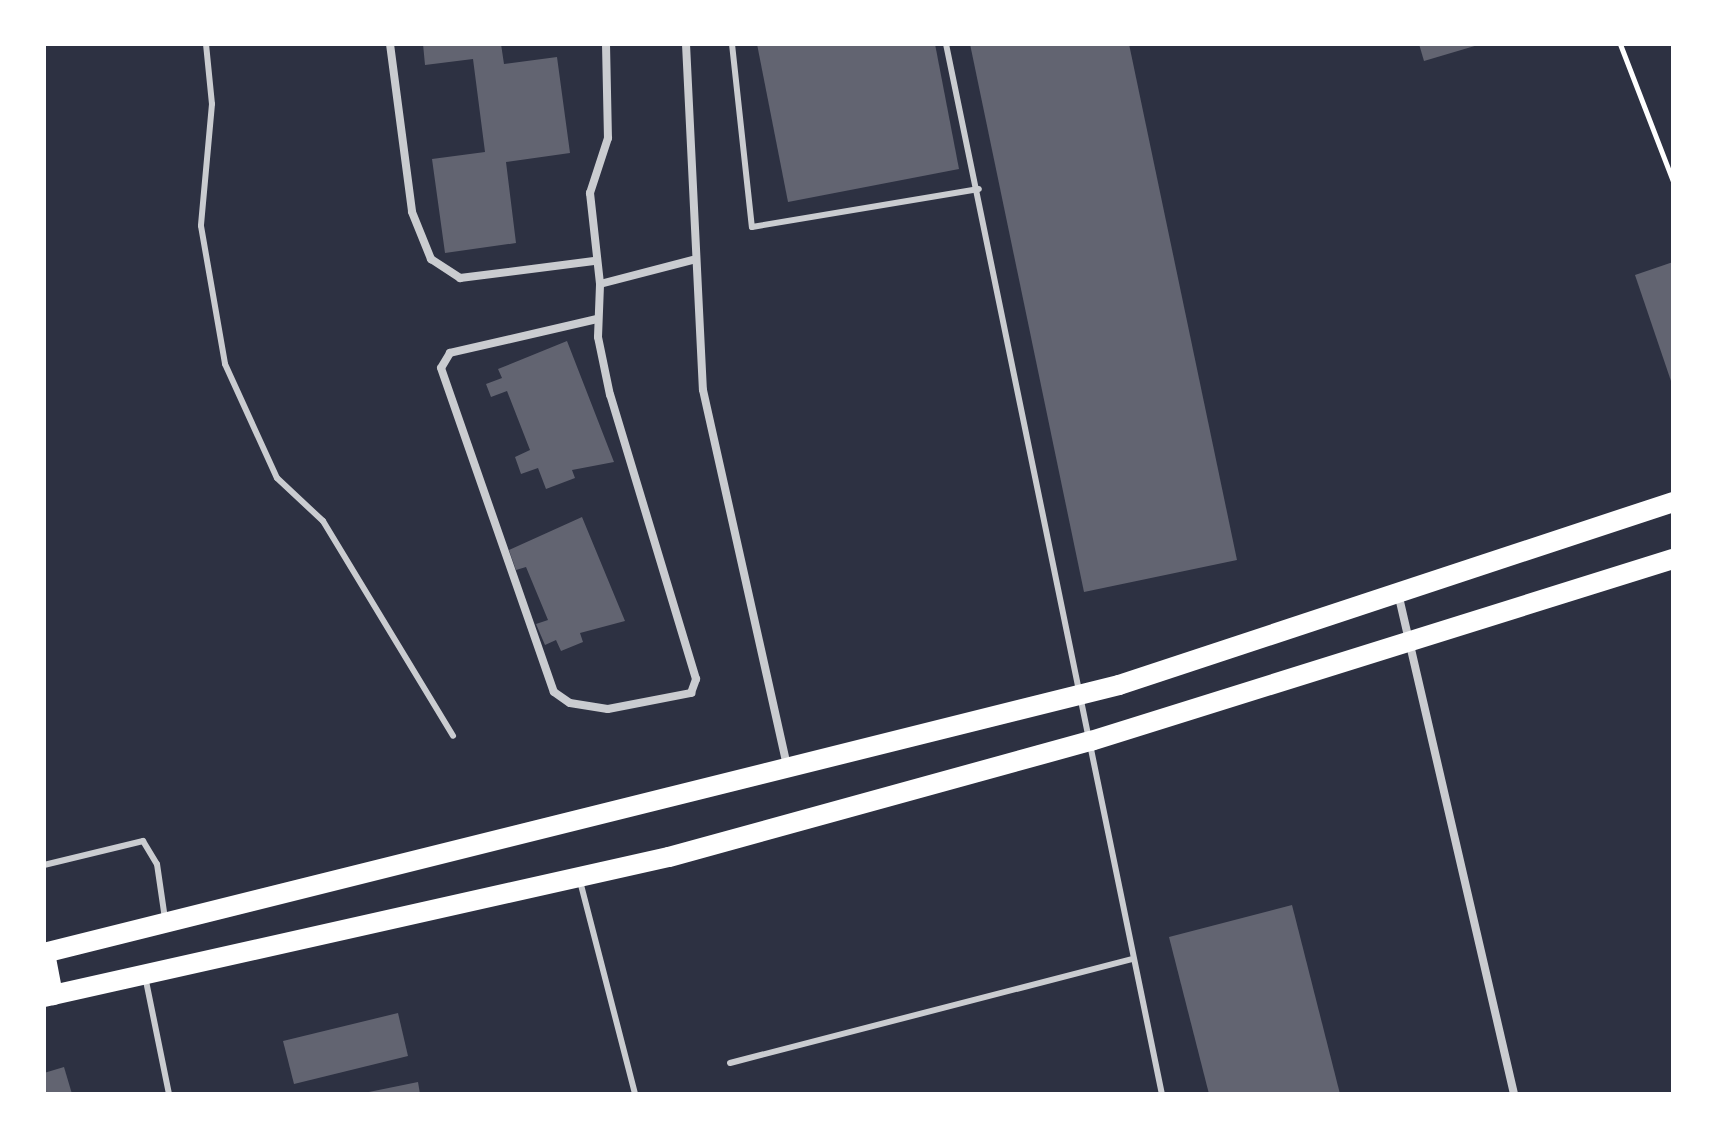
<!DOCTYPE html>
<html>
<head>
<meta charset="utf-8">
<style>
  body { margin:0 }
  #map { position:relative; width:1717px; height:1138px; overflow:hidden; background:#2d3142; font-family:"Asap Condensed",sans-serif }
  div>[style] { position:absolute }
  .building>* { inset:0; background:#626471 }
  .path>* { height:5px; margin:-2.5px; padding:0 2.5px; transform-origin:2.5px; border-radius:2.5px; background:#fff }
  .service>* { height:6px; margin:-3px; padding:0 3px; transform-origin:3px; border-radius:3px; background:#caccd0 }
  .minor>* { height:8px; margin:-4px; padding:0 4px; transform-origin:4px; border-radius:4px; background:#caccd0 }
  .primary>* { height:20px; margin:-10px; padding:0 10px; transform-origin:10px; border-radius:10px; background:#fff }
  span { translate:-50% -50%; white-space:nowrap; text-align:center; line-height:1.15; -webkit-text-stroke:6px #fff; paint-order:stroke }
  .frame { position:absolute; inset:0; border:46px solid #fff; pointer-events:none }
</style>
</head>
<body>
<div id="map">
  <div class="building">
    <div style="clip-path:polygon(423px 44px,501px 44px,504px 64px,557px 57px,570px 153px,506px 162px,516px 243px,445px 253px,432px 159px,485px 152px,473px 59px,425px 65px)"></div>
    <div style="clip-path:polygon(757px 44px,935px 44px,959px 169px,788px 202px)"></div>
    <div style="clip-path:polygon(970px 44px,1129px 44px,1237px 560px,1084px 592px)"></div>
    <div style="clip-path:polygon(1419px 44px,1478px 44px,1478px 45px,1424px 61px)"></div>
    <div style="clip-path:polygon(1673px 262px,1673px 383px,1672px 384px,1635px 275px)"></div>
    <div style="clip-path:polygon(567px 341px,614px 462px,572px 470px,575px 478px,546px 489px,538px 468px,521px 474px,515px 457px,530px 450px,507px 391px,491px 397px,486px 384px,502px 378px,498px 369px)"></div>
    <div style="clip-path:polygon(582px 517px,625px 621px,580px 633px,583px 642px,561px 651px,556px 640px,545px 645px,536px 624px,548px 620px,526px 567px,516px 570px,509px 550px)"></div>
    <div style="clip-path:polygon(1292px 905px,1340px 1094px,1209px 1094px,1169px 937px)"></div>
    <div style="clip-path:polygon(398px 1013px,408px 1056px,294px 1084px,283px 1041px)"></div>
    <div style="clip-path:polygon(64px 1067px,72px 1094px,44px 1094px,44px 1073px)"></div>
    <div style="clip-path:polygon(418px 1082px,420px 1094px,364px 1094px,364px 1093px)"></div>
  </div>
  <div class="path">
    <div style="left:1620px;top:44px;width:147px;rotate:68.9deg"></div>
  </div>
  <div class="service">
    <div style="left:206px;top:44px;width:60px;rotate:84.3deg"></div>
    <div style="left:212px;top:104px;width:122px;rotate:95.2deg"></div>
    <div style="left:201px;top:226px;width:140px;rotate:80.1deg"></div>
    <div style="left:225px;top:364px;width:125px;rotate:65.5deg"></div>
    <div style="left:277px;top:478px;width:63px;rotate:43.1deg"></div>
    <div style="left:323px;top:521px;width:251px;rotate:58.8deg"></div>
    <div style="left:732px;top:44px;width:184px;rotate:83.8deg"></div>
    <div style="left:752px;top:227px;width:230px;rotate:-9.5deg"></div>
    <div style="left:946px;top:44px;width:1072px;rotate:78.38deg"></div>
    <div style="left:44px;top:865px;width:102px;rotate:-13.6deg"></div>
    <div style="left:143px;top:841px;width:27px;rotate:59deg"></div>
    <div style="left:157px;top:864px;width:56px;rotate:81.7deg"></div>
    <div style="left:580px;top:881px;width:220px;rotate:75.5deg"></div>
    <div style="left:145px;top:976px;width:120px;rotate:78.5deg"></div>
    <div style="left:730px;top:1063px;width:414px;rotate:-14.5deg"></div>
  </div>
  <div class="minor">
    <div style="left:390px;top:44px;width:169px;rotate:82.5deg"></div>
    <div style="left:412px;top:212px;width:51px;rotate:68deg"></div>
    <div style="left:431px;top:259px;width:35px;rotate:33deg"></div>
    <div style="left:460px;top:278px;width:135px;rotate:-7.2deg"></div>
    <div style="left:606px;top:44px;width:94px;rotate:88.8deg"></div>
    <div style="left:608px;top:138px;width:58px;rotate:108.1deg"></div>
    <div style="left:590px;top:193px;width:92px;rotate:83.7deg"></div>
    <div style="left:600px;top:284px;width:96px;rotate:-14.5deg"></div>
    <div style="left:686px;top:44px;width:346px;rotate:87.2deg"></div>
    <div style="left:703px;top:390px;width:385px;rotate:77.4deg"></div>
    <div style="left:597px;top:319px;width:151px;rotate:167deg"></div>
    <div style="left:450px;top:353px;width:17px;rotate:121deg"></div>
    <div style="left:441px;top:368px;width:343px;rotate:70.8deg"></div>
    <div style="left:554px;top:692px;width:19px;rotate:35deg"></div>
    <div style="left:570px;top:703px;width:38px;rotate:9deg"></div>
    <div style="left:608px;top:709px;width:85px;rotate:-10.9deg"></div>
    <div style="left:691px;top:693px;width:15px;rotate:-70deg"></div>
    <div style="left:696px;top:679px;width:297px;rotate:-106.8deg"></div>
    <div style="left:610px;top:395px;width:59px;rotate:-101.7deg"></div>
    <div style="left:598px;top:337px;width:53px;rotate:-87.8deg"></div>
    <div style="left:1398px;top:593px;width:514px;rotate:76.96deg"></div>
  </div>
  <div class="primary">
    <div style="left:44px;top:953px;width:1108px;rotate:-14deg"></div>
    <div style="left:1119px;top:685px;width:583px;rotate:-18.28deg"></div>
    <div style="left:45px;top:953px;width:43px;rotate:79.2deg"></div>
    <div style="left:44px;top:997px;width:640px;rotate:-12.63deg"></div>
    <div style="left:669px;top:857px;width:438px;rotate:-15.4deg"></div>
    <div style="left:1091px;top:741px;width:610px;rotate:-17.37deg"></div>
  </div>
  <div class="frame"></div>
</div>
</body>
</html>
